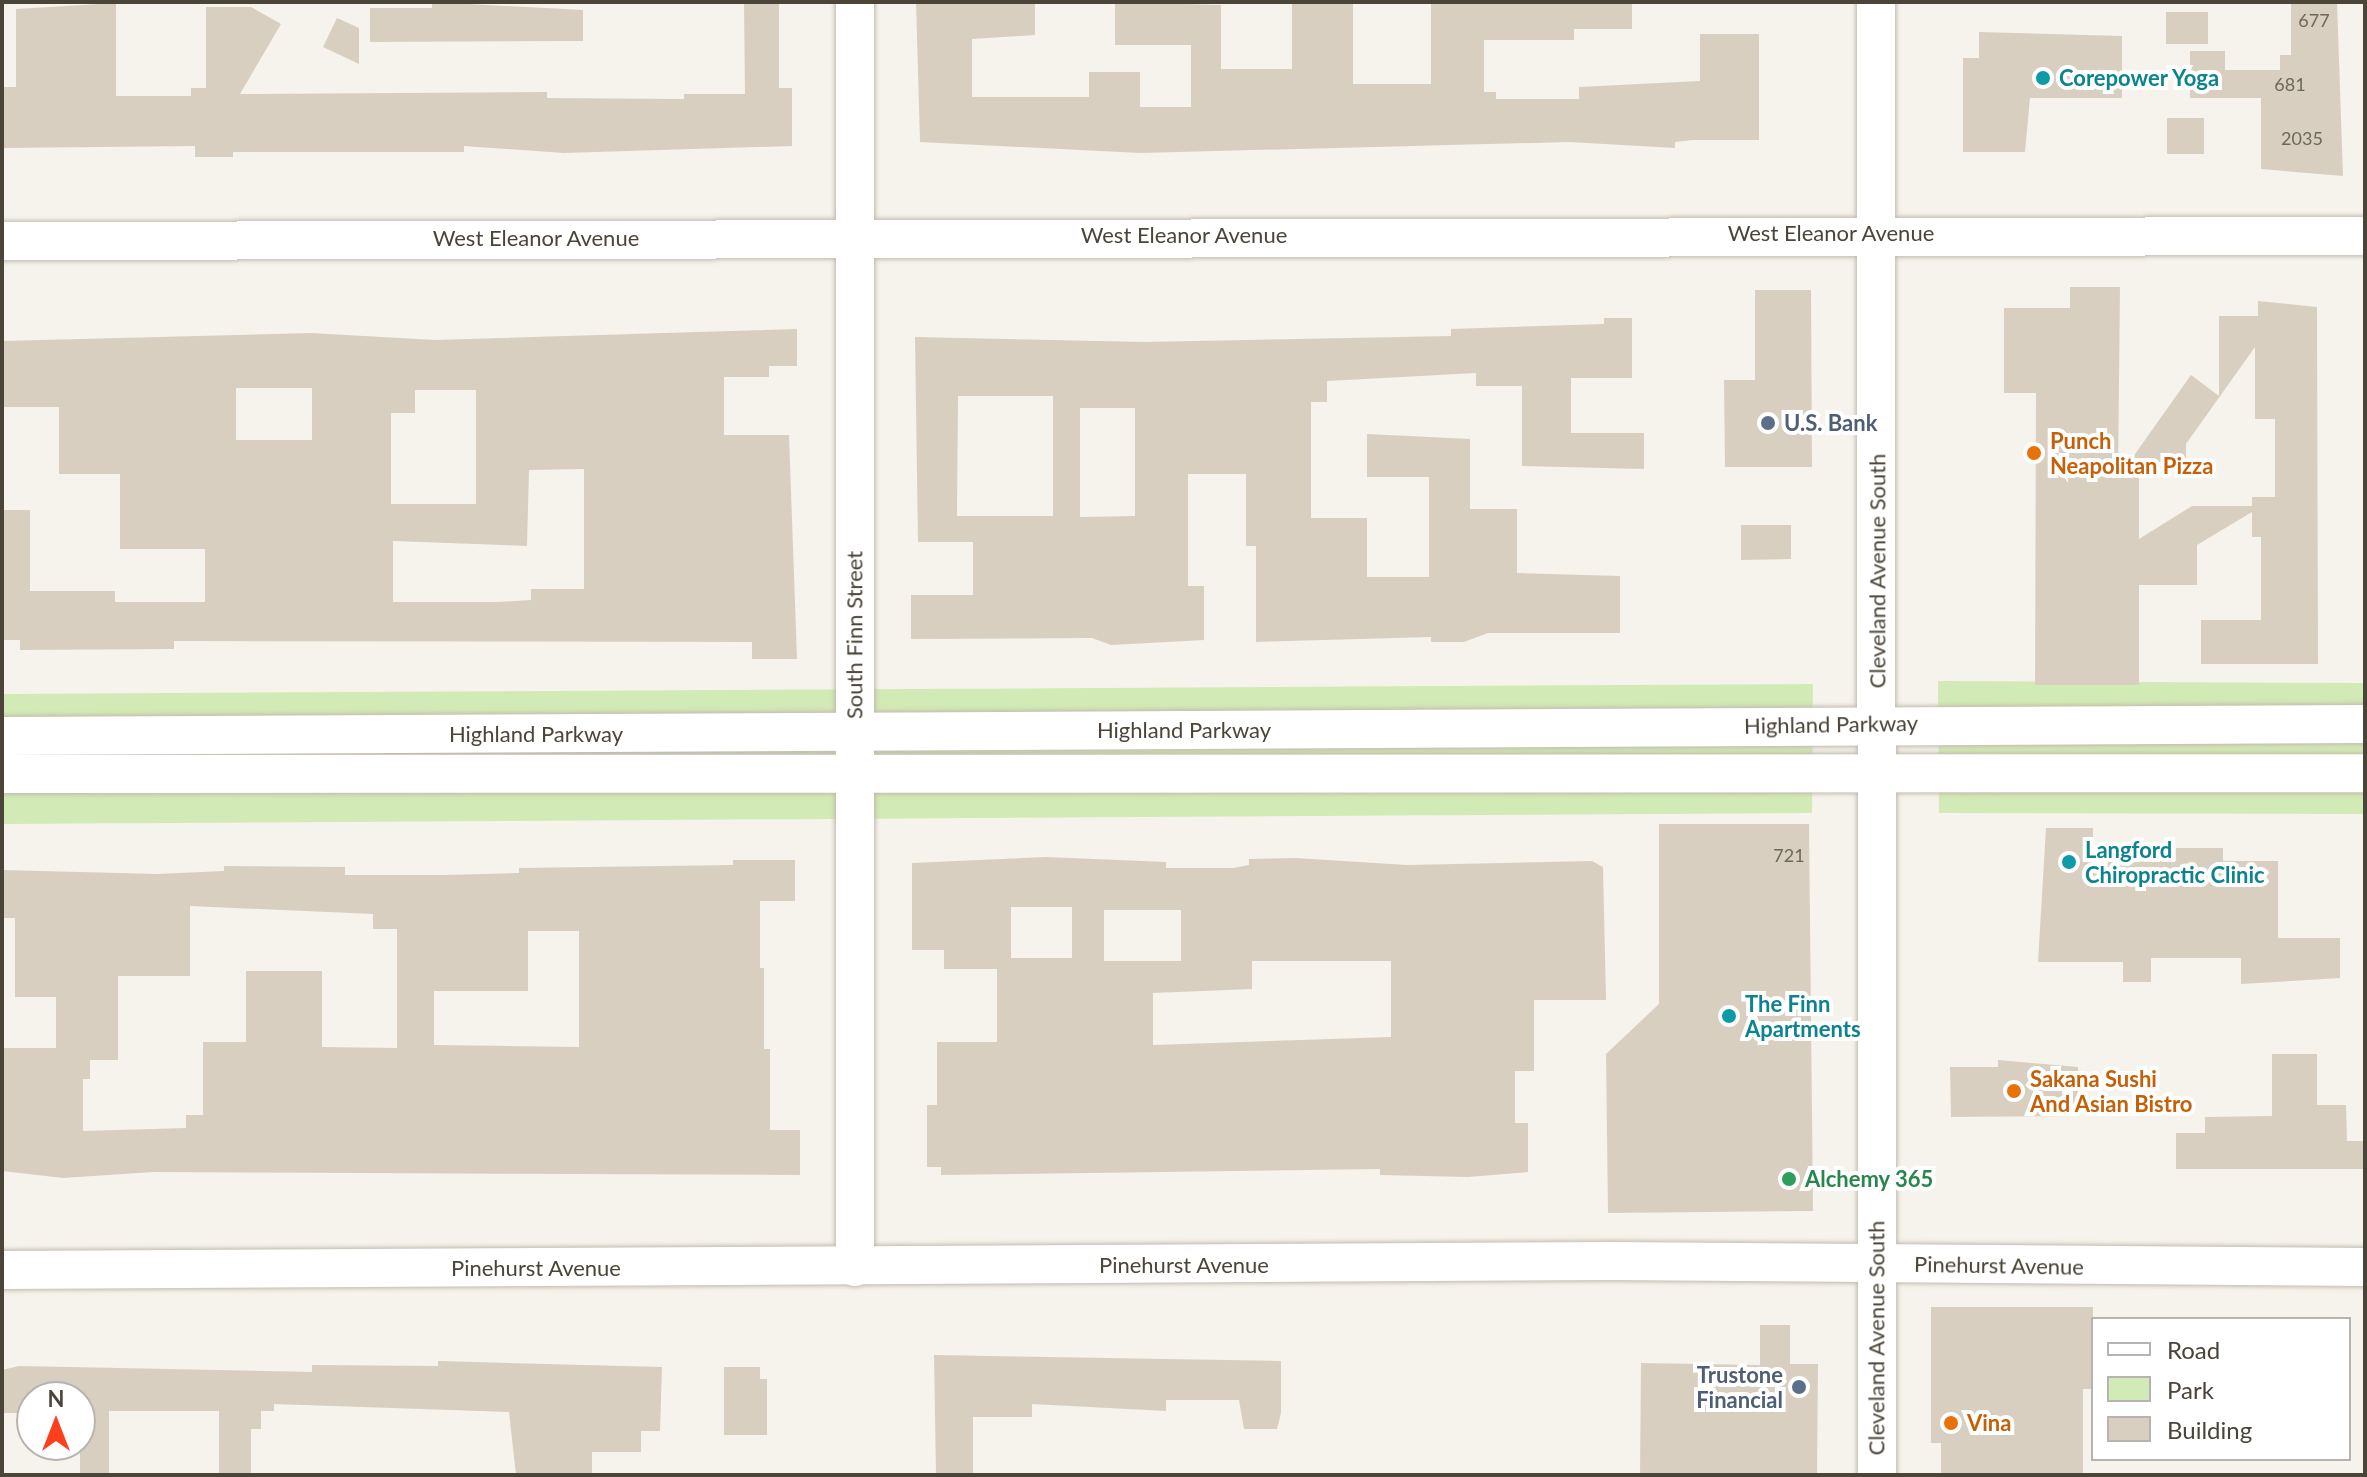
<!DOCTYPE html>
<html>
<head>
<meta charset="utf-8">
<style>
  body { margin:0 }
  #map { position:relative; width:2367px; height:1477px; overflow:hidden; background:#f6f3ec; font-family:Lato,sans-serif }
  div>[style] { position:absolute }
  .green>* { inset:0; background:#d2eab5 }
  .building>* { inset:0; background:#d8cfc1 }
  .roads { filter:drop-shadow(0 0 2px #c2bbae) drop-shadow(0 0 2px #c2bbae) }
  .minor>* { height:38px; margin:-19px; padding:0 19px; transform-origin:19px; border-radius:19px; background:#fff }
  .dots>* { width:22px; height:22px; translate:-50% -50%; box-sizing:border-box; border:4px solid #fff; border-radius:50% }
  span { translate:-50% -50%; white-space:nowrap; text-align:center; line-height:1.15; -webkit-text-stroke:8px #fff; paint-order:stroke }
  .number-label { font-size:18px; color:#6e675b }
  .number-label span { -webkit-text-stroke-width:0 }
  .culture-label { font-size:22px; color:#0d838f; font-weight:700 }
  .left { translate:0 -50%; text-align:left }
  .street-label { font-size:22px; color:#4b4439 }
  .service-label { font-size:22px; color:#4e5e75; font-weight:700 }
  .right { translate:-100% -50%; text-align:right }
  .food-label { font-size:22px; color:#c56008; font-weight:700 }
  .leisure-label { font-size:22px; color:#27864d; font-weight:700 }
  .frame { position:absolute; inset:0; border:4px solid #4b4439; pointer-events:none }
  .legend { position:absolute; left:2091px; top:1317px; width:260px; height:144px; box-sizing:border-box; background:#fff; border:2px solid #b7b4b0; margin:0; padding:10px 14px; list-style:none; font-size:24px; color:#4b4439 }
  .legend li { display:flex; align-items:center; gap:16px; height:40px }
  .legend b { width:40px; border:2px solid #b7b4b0 }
  .north { position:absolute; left:16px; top:1381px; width:80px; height:80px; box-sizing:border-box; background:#fff; border:2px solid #b7b4b0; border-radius:50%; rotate:0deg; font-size:22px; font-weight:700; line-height:32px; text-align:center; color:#4b4439 }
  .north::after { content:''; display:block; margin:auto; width:28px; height:36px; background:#fc3f1d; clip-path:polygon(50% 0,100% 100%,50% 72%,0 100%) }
</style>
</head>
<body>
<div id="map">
  <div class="green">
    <div style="clip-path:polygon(1938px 681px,2365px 683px,2365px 814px,1939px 813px)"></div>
    <div style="clip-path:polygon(1813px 684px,1812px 813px,2px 824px,2px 694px)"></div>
  </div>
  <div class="building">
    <div style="clip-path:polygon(432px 2px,583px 10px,583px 41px,370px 42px,370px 8px,432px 8px)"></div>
    <div style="clip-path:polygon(744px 2px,779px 2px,779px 88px,792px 88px,792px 146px,564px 153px,464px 146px,464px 152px,233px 152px,233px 157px,195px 157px,195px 146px,2px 148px,2px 87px,16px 87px,16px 9px,116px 3px,116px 96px,191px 96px,191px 88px,206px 88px,206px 7px,251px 7px,281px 24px,240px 94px,547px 92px,547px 98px,684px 99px,684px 94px,745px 94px)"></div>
    <div style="clip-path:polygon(916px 2px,1035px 2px,1035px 35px,972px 39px,972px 97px,1089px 97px,1089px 72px,1140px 72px,1140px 107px,1191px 107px,1191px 45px,1115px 45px,1115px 2px,1221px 5px,1221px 69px,1292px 69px,1292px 2px,1353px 4px,1353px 84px,1431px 84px,1431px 2px,1632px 2px,1632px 29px,1574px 29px,1574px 40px,1484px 40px,1484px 92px,1496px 92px,1496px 99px,1579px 99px,1579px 87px,1700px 81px,1700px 34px,1759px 34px,1759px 140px,1693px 140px,1675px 142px,1675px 148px,1569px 142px,1140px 153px,920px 142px)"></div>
    <div style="clip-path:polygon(2291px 2px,2337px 2px,2343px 176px,2261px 169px,2261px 98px,2190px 98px,2190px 51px,2225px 51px,2225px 70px,2280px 70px,2280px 55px,2291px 55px)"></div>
    <div style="clip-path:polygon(2166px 12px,2208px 12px,2208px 44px,2166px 44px)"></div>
    <div style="clip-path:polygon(337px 18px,359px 28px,359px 64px,323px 47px)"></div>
    <div style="clip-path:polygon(1979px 32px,2122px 36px,2122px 98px,2030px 98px,2025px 152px,1963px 152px,1963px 58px,1979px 58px)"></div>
    <div style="clip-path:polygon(2167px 118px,2204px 118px,2204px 154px,2167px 154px)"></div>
    <div style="clip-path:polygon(evenodd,2070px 287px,2120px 287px,2118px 478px,2191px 375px,2219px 396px,2219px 316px,2258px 316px,2258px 301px,2317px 307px,2318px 664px,2201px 664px,2201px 620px,2261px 620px,2261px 537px,2252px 537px,2252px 512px,2197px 545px,2197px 585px,2139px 585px,2139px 685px,2035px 685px,2036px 393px,2004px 393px,2004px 308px,2070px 308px,2070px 287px,2255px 347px,2255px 419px,2275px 419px,2275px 497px,2252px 497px,2252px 506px,2192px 506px,2139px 539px,2139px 462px,2186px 462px,2186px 444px,2255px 347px)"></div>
    <div style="clip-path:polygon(1755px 290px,1811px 290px,1812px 467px,1725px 467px,1724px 380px,1755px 380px)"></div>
    <div style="clip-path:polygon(evenodd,1604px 318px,1632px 318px,1632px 378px,1571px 378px,1571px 433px,1644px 433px,1644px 469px,1522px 466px,1522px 386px,1476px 386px,1476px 373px,1327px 381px,1327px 402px,1311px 402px,1311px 518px,1367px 518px,1367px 577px,1429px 577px,1429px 477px,1367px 477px,1367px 434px,1470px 439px,1470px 509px,1517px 509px,1517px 573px,1620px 576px,1620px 633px,1488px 633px,1464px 642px,1431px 642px,1431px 637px,1256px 642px,1256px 546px,1246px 546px,1246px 474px,1188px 474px,1188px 586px,1204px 586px,1204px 640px,1111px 645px,1092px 638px,911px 639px,911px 595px,973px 595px,973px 542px,918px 542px,915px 337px,1145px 342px,1451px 336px,1451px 329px,1604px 324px,1604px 318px,958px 396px,1053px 396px,1053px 516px,957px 516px,958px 396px,1604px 318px,1080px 408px,1135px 408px,1135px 516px,1080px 517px,1080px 408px)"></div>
    <div style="clip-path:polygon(evenodd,797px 329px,797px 366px,769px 366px,769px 377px,724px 377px,724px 435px,789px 435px,797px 659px,752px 659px,752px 642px,174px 641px,174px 649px,20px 650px,20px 640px,2px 640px,2px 510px,30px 510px,30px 591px,115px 591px,115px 602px,205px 602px,205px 549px,120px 549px,120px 474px,59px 474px,59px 407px,2px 407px,2px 341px,311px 333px,435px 340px,797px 329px,236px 388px,312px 388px,312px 440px,236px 440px,236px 388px,797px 329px,415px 390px,476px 390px,476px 504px,391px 504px,391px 413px,415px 413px,415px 390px,797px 329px,584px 469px,584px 589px,531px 589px,531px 600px,498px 602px,393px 602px,393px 541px,527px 546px,529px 470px,584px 469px)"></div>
    <div style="clip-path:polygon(1741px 525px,1791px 525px,1791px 559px,1741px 560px)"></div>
    <div style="clip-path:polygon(1659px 824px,1809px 824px,1813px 1211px,1608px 1213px,1606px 1054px,1659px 1004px)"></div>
    <div style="clip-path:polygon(2046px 828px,2093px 828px,2093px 861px,2176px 861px,2176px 848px,2223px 848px,2223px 861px,2278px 861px,2278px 938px,2340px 938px,2340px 978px,2241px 984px,2241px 958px,2151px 958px,2151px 982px,2123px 982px,2123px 962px,2038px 962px)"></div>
    <div style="clip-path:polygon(evenodd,1046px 857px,1166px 862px,1166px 868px,1234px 868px,1249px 865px,1249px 859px,1295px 858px,1407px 865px,1592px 861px,1603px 867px,1606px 1000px,1534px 1000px,1534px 1071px,1515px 1071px,1515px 1123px,1528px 1123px,1528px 1172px,1468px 1177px,1380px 1175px,1380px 1169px,941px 1175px,941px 1167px,927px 1167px,927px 1105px,937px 1105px,937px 1042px,997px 1042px,997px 969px,944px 969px,944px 950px,912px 950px,912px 863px,1046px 857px,1011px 907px,1072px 907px,1072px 958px,1011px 958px,1011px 907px,1046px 857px,1104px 910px,1181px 910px,1181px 961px,1104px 961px,1104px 910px,1046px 857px,1252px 961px,1391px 961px,1391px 1037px,1153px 1045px,1153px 993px,1252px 989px,1252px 961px)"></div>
    <div style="clip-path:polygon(evenodd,733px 860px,795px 860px,795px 901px,760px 901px,760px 968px,764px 968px,764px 1049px,770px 1049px,770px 1130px,800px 1130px,800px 1175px,153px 1172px,63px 1178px,2px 1171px,2px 1048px,56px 1048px,56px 997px,15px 997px,15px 918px,2px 918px,2px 870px,157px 874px,224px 871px,224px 866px,345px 867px,345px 875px,445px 875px,519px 873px,519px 868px,733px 865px,733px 860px,190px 906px,373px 914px,373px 929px,397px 929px,397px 1048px,322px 1047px,322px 971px,246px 971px,246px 1042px,203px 1042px,203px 1115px,186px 1115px,186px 1128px,83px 1131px,83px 1079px,90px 1079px,90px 1060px,118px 1060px,118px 976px,190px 976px,190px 906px,733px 860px,528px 931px,579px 931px,579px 1047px,434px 1045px,434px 991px,528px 991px,528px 931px)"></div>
    <div style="clip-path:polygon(2272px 1054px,2317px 1054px,2317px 1105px,2346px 1105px,2347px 1141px,2365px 1141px,2365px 1169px,2176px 1169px,2176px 1133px,2205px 1133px,2205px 1117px,2272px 1116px)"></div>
    <div style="clip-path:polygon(1998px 1060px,2078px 1067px,2079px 1116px,1951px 1117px,1950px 1067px,1998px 1067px)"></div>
    <div style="clip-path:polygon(1931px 1307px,2093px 1307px,2093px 1389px,2083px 1389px,2083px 1475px,1941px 1475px,1941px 1443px,1931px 1443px)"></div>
    <div style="clip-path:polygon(1760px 1325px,1790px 1325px,1790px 1364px,1818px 1364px,1817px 1475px,1640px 1475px,1641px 1363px,1760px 1365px)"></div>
    <div style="clip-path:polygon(934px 1355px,1281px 1361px,1281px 1413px,1277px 1429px,1244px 1429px,1239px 1400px,1166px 1400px,1166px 1411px,1032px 1404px,1032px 1417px,973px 1417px,973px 1475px,936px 1475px)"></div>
    <div style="clip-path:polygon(438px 1361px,662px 1367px,660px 1431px,641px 1431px,641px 1452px,592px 1452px,592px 1475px,516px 1475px,509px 1412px,274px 1404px,274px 1411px,261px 1411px,261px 1429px,251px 1429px,251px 1475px,219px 1475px,219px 1411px,109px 1411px,109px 1475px,80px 1475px,80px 1397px,32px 1397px,32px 1413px,2px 1413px,2px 1370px,19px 1366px,312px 1372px,312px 1365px,438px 1366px)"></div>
    <div style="clip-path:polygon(724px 1367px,760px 1367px,760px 1379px,767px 1379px,767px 1435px,724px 1435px)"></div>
  </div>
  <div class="roads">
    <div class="minor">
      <div style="left:855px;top:2px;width:1265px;rotate:90deg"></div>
      <div style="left:1876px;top:2px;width:1473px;rotate:89.96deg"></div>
      <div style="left:2px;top:241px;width:2363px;rotate:-0.12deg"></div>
      <div style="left:2px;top:736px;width:2363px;rotate:-0.29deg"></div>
      <div style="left:2px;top:774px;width:2363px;rotate:-0.02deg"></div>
      <div style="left:2px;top:1270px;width:1610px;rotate:-0.32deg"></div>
      <div style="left:1612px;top:1261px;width:753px;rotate:0.46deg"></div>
    </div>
  </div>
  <div class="dots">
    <div style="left:2043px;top:78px;background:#0f9aa8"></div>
    <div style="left:1768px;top:423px;background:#5c6f8a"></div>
    <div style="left:2034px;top:453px;background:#e8710a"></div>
    <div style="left:2069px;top:862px;background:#0f9aa8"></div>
    <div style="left:1729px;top:1016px;background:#0f9aa8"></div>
    <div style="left:2014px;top:1091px;background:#e8710a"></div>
    <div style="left:1789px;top:1179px;background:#2e9e5b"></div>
    <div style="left:1799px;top:1387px;background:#5c6f8a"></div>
    <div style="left:1951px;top:1423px;background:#e8710a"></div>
  </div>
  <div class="number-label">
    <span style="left:2314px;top:20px">677</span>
    <span style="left:2290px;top:84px">681</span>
    <span style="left:2302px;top:138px">2035</span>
    <span style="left:1789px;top:855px">721</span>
  </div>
  <div class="culture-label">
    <span class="left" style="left:2059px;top:78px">Corepower Yoga</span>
    <span class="left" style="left:2085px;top:862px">Langford<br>Chiropractic Clinic</span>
    <span class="left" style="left:1745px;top:1016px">The Finn<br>Apartments</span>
  </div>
  <div class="street-label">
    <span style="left:1831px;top:233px">West Eleanor Avenue</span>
    <span style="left:1184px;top:235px">West Eleanor Avenue</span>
    <span style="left:536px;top:238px">West Eleanor Avenue</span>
    <span style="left:1877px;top:571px;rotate:-90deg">Cleveland Avenue South</span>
    <span style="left:854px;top:635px;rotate:-90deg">South Finn Street</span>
    <span style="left:1831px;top:724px;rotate:-1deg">Highland Parkway</span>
    <span style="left:1184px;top:730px">Highland Parkway</span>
    <span style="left:536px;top:734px">Highland Parkway</span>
    <span style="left:1184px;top:1265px">Pinehurst Avenue</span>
    <span style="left:1999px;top:1265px;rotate:1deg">Pinehurst Avenue</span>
    <span style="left:536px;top:1268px">Pinehurst Avenue</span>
    <span style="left:1876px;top:1338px;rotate:-90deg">Cleveland Avenue South</span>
  </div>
  <div class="service-label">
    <span class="left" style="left:1784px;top:423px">U.S. Bank</span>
    <span class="right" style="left:1783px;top:1387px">Trustone<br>Financial</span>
  </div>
  <div class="food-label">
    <span class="left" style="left:2050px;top:453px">Punch<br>Neapolitan Pizza</span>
    <span class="left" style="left:2030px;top:1091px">Sakana Sushi<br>And Asian Bistro</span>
    <span class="left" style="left:1967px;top:1423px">Vina</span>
  </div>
  <div class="leisure-label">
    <span class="left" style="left:1805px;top:1179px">Alchemy 365</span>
  </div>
  <div class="frame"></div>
  <ul class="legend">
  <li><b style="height:10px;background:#fff"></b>Road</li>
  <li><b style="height:22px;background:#d2eab5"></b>Park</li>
  <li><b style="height:22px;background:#d8cfc1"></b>Building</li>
  </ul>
  <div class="north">N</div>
</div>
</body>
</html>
